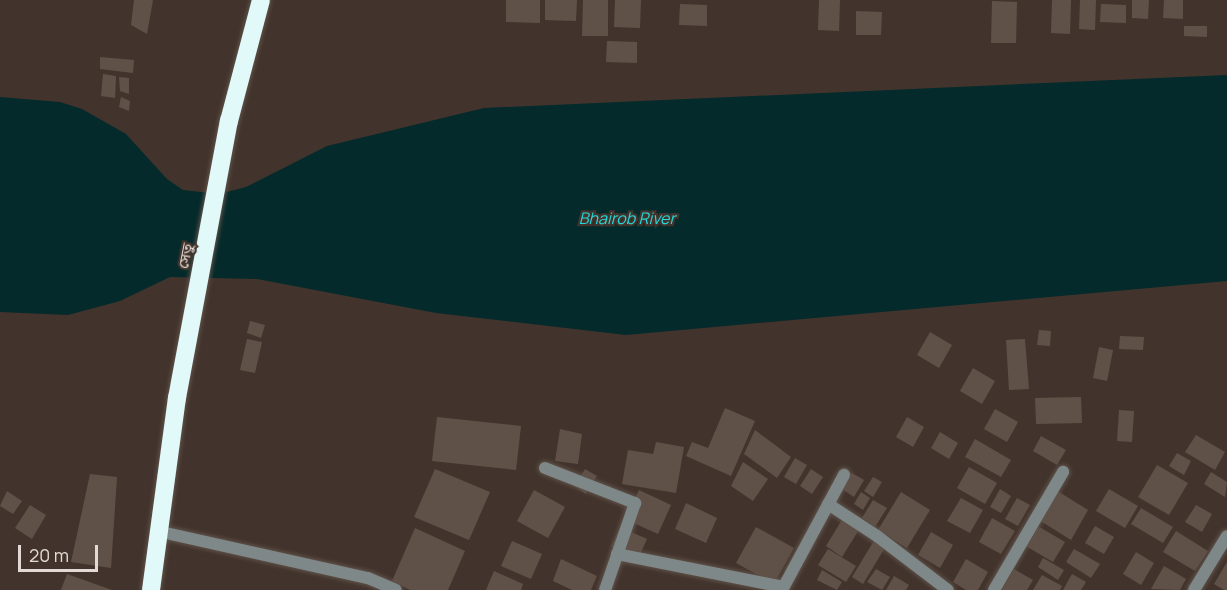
<!DOCTYPE html>
<html>
<head>
<meta charset="utf-8">
<style>
  body { margin:0 }
  #map { position:relative; width:1227px; height:590px; overflow:hidden; background:#42342c; font-family:Manrope,"Noto Sans Bengali",sans-serif }
  div>[style] { position:absolute }
  .water>* { inset:0; background:#042a2b }
  .building>* { inset:0; background:#605148 }
  .roads { filter:drop-shadow(0 0 2px #5f524a) drop-shadow(0 0 2px #5f524a) }
  .street>* { height:12px; margin:-6px; padding:0 6px; transform-origin:6px; border-radius:6px; background:#7f8888 }
  .highway>* { height:18px; margin:-9px; padding:0 9px; transform-origin:9px; border-radius:9px; background:#e1f9f9 }
  span { translate:-50% -50%; white-space:nowrap; text-align:center; line-height:1.15; -webkit-text-stroke:4.5px #42342c; paint-order:stroke }
  .street-label { font-size:15px; color:#e3dad5 }
  .water-label { font-size:16px; color:#23d9db; font-style:italic }
  .scale { position:absolute; left:18px; top:545px; width:80px; height:27px; box-sizing:border-box; border:3px solid #e3dad5; border-top:0; padding-left:8px; font-size:18px; line-height:21px; white-space:nowrap; color:#e3dad5; -webkit-text-stroke:4px #42342c; paint-order:stroke }
</style>
</head>
<body>
<div id="map">
  <div class="water">
    <div style="clip-path:polygon(1227px 75px,1227px 281px,626px 335px,436px 313px,257px 279px,170px 277px,120px 301px,68px 315px,0 312px,0 97px,60px 102px,82px 109px,126px 134px,167px 179px,183px 190px,219px 194px,246px 187px,327px 146px,484px 108px)"></div>
  </div>
  <div class="building">
    <div style="clip-path:polygon(134px 0,153px 0,147px 34px,131px 25px)"></div>
    <div style="clip-path:polygon(506px 0,540px 0,540px 23px,506px 22px)"></div>
    <div style="clip-path:polygon(545px 0,577px 0,576px 21px,545px 20px)"></div>
    <div style="clip-path:polygon(583px 0,608px 0,608px 36px,582px 36px)"></div>
    <div style="clip-path:polygon(615px 0,641px 0,640px 28px,614px 27px)"></div>
    <div style="clip-path:polygon(819px 0,840px 0,839px 31px,818px 30px)"></div>
    <div style="clip-path:polygon(1052px 0,1071px 0,1070px 34px,1051px 33px)"></div>
    <div style="clip-path:polygon(1080px 0,1096px 0,1095px 30px,1079px 29px)"></div>
    <div style="clip-path:polygon(1132px 0,1149px 0,1148px 19px,1132px 18px)"></div>
    <div style="clip-path:polygon(1164px 0,1183px 0,1183px 19px,1163px 18px)"></div>
    <div style="clip-path:polygon(992px 1px,1017px 2px,1016px 43px,991px 43px)"></div>
    <div style="clip-path:polygon(680px 4px,707px 5px,707px 26px,679px 25px)"></div>
    <div style="clip-path:polygon(1101px 4px,1126px 5px,1126px 23px,1100px 22px)"></div>
    <div style="clip-path:polygon(856px 11px,882px 12px,881px 35px,856px 35px)"></div>
    <div style="clip-path:polygon(1184px 26px,1207px 26px,1207px 37px,1184px 36px)"></div>
    <div style="clip-path:polygon(607px 41px,637px 42px,637px 63px,606px 62px)"></div>
    <div style="clip-path:polygon(100px 57px,134px 60px,133px 73px,100px 69px)"></div>
    <div style="clip-path:polygon(103px 74px,116px 76px,115px 98px,101px 96px)"></div>
    <div style="clip-path:polygon(119px 77px,129px 78px,129px 94px,120px 91px)"></div>
    <div style="clip-path:polygon(121px 97px,130px 101px,129px 111px,119px 107px)"></div>
    <div style="clip-path:polygon(250px 321px,265px 325px,261px 338px,247px 333px)"></div>
    <div style="clip-path:polygon(1039px 330px,1051px 331px,1050px 346px,1037px 345px)"></div>
    <div style="clip-path:polygon(930px 332px,952px 345px,939px 368px,917px 355px)"></div>
    <div style="clip-path:polygon(1120px 336px,1144px 337px,1143px 350px,1119px 349px)"></div>
    <div style="clip-path:polygon(247px 339px,262px 342px,255px 373px,240px 370px)"></div>
    <div style="clip-path:polygon(1025px 339px,1029px 389px,1009px 390px,1006px 340px)"></div>
    <div style="clip-path:polygon(1099px 347px,1113px 350px,1107px 381px,1093px 378px)"></div>
    <div style="clip-path:polygon(973px 368px,995px 381px,982px 404px,960px 391px)"></div>
    <div style="clip-path:polygon(1081px 397px,1082px 423px,1036px 424px,1035px 398px)"></div>
    <div style="clip-path:polygon(725px 408px,755px 421px,731px 476px,686px 456px,692px 442px,708px 448px)"></div>
    <div style="clip-path:polygon(995px 409px,1018px 422px,1007px 442px,984px 429px)"></div>
    <div style="clip-path:polygon(1119px 410px,1134px 411px,1132px 442px,1117px 441px)"></div>
    <div style="clip-path:polygon(437px 417px,521px 426px,516px 470px,432px 461px)"></div>
    <div style="clip-path:polygon(907px 417px,924px 427px,913px 447px,896px 437px)"></div>
    <div style="clip-path:polygon(560px 429px,582px 434px,578px 464px,555px 461px)"></div>
    <div style="clip-path:polygon(755px 430px,791px 457px,777px 478px,744px 454px)"></div>
    <div style="clip-path:polygon(940px 432px,958px 443px,949px 459px,931px 448px)"></div>
    <div style="clip-path:polygon(1196px 435px,1225px 452px,1215px 470px,1185px 452px)"></div>
    <div style="clip-path:polygon(1041px 436px,1066px 450px,1057px 465px,1033px 451px)"></div>
    <div style="clip-path:polygon(975px 439px,1011px 460px,1001px 477px,965px 457px)"></div>
    <div style="clip-path:polygon(656px 442px,684px 447px,676px 493px,622px 484px,628px 450px,653px 454px)"></div>
    <div style="clip-path:polygon(1177px 453px,1191px 461px,1184px 475px,1169px 466px)"></div>
    <div style="clip-path:polygon(795px 458px,807px 465px,796px 484px,784px 477px)"></div>
    <div style="clip-path:polygon(743px 462px,768px 479px,753px 501px,731px 486px)"></div>
    <div style="clip-path:polygon(1157px 465px,1188px 483px,1169px 515px,1138px 497px)"></div>
    <div style="clip-path:polygon(969px 467px,997px 483px,985px 504px,957px 488px)"></div>
    <div style="clip-path:polygon(435px 469px,490px 492px,469px 540px,414px 517px)"></div>
    <div style="clip-path:polygon(585px 469px,597px 476px,586px 494px,574px 486px)"></div>
    <div style="clip-path:polygon(811px 469px,823px 477px,812px 494px,800px 486px)"></div>
    <div style="clip-path:polygon(1211px 472px,1227px 482px,1225px 497px,1204px 484px)"></div>
    <div style="clip-path:polygon(852px 473px,864px 480px,854px 497px,842px 489px)"></div>
    <div style="clip-path:polygon(90px 474px,117px 477px,111px 568px,71px 562px)"></div>
    <div style="clip-path:polygon(873px 477px,882px 482px,873px 497px,864px 491px)"></div>
    <div style="clip-path:polygon(1000px 489px,1011px 496px,1001px 513px,990px 507px)"></div>
    <div style="clip-path:polygon(1109px 489px,1138px 506px,1125px 528px,1096px 511px)"></div>
    <div style="clip-path:polygon(534px 490px,565px 507px,548px 538px,517px 521px)"></div>
    <div style="clip-path:polygon(639px 490px,671px 505px,658px 534px,625px 519px)"></div>
    <div style="clip-path:polygon(1056px 490px,1088px 510px,1071px 540px,1039px 520px)"></div>
    <div style="clip-path:polygon(7px 491px,22px 501px,13px 514px,0 506px)"></div>
    <div style="clip-path:polygon(861px 492px,870px 498px,863px 510px,854px 504px)"></div>
    <div style="clip-path:polygon(901px 492px,930px 510px,907px 548px,878px 530px)"></div>
    <div style="clip-path:polygon(961px 498px,983px 510px,970px 533px,947px 521px)"></div>
    <div style="clip-path:polygon(1017px 498px,1030px 505px,1018px 526px,1005px 519px)"></div>
    <div style="clip-path:polygon(873px 500px,887px 508px,875px 527px,862px 518px)"></div>
    <div style="clip-path:polygon(686px 503px,717px 518px,706px 543px,675px 529px)"></div>
    <div style="clip-path:polygon(30px 505px,46px 515px,32px 539px,15px 528px)"></div>
    <div style="clip-path:polygon(1196px 505px,1212px 514px,1202px 532px,1185px 522px)"></div>
    <div style="clip-path:polygon(1141px 508px,1173px 527px,1163px 543px,1131px 524px)"></div>
    <div style="clip-path:polygon(843px 518px,860px 528px,842px 557px,826px 546px)"></div>
    <div style="clip-path:polygon(992px 518px,1015px 531px,1001px 554px,979px 542px)"></div>
    <div style="clip-path:polygon(1036px 525px,1065px 542px,1053px 562px,1024px 545px)"></div>
    <div style="clip-path:polygon(1095px 526px,1114px 537px,1104px 554px,1085px 543px)"></div>
    <div style="clip-path:polygon(620px 527px,647px 539px,638px 559px,611px 547px)"></div>
    <div style="clip-path:polygon(756px 527px,794px 548px,774px 584px,736px 563px)"></div>
    <div style="clip-path:polygon(415px 528px,465px 551px,448px 590px,410px 590px,392px 581px)"></div>
    <div style="clip-path:polygon(1176px 531px,1208px 551px,1195px 571px,1163px 552px)"></div>
    <div style="clip-path:polygon(931px 532px,953px 545px,940px 568px,918px 555px)"></div>
    <div style="clip-path:polygon(875px 539px,886px 546px,863px 584px,852px 577px)"></div>
    <div style="clip-path:polygon(512px 541px,542px 554px,531px 579px,501px 566px)"></div>
    <div style="clip-path:polygon(828px 549px,856px 566px,846px 582px,818px 565px)"></div>
    <div style="clip-path:polygon(1074px 549px,1100px 564px,1091px 578px,1066px 562px)"></div>
    <div style="clip-path:polygon(1136px 552px,1154px 563px,1141px 585px,1123px 574px)"></div>
    <div style="clip-path:polygon(1043px 558px,1064px 570px,1058px 580px,1038px 567px)"></div>
    <div style="clip-path:polygon(561px 559px,597px 576px,591px 590px,572px 590px,553px 581px)"></div>
    <div style="clip-path:polygon(966px 559px,988px 572px,978px 590px,966px 590px,953px 582px)"></div>
    <div style="clip-path:polygon(1227px 562px,1227px 590px,1224px 590px,1214px 584px)"></div>
    <div style="clip-path:polygon(1164px 566px,1186px 579px,1180px 590px,1151px 589px)"></div>
    <div style="clip-path:polygon(876px 569px,890px 577px,882px 590px,867px 582px)"></div>
    <div style="clip-path:polygon(1014px 569px,1033px 580px,1027px 590px,1002px 590px)"></div>
    <div style="clip-path:polygon(822px 570px,842px 582px,837px 590px,817px 580px)"></div>
    <div style="clip-path:polygon(494px 571px,523px 584px,521px 590px,486px 590px)"></div>
    <div style="clip-path:polygon(67px 574px,112px 590px,61px 590px)"></div>
    <div style="clip-path:polygon(1072px 574px,1086px 582px,1081px 590px,1063px 590px)"></div>
    <div style="clip-path:polygon(1042px 575px,1062px 586px,1060px 590px,1033px 590px)"></div>
    <div style="clip-path:polygon(894px 576px,909px 585px,906px 590px,886px 590px)"></div>
  </div>
  <div class="roads">
    <div class="street">
      <div style="left:545px;top:468px;width:97px;rotate:21.3deg"></div>
      <div style="left:635px;top:503px;width:92px;rotate:109deg"></div>
      <div style="left:828px;top:504px;width:59px;rotate:33.1deg"></div>
      <div style="left:877px;top:536px;width:89px;rotate:37.3deg"></div>
      <div style="left:157px;top:531px;width:216px;rotate:12.6deg"></div>
      <div style="left:368px;top:578px;width:30px;rotate:23deg"></div>
      <div style="left:617px;top:554px;width:169px;rotate:11.2deg"></div>
      <div style="left:782px;top:590px;width:131px;rotate:-61.7deg"></div>
      <div style="left:994px;top:590px;width:137px;rotate:-59.7deg"></div>
      <div style="left:1194px;top:590px;width:63px;rotate:-58.6deg"></div>
    </div>
    <div class="highway">
      <div style="left:151px;top:590px;width:194px;rotate:-82.3deg"></div>
      <div style="left:177px;top:398px;width:282px;rotate:-79.4deg"></div>
      <div style="left:229px;top:121px;width:125px;rotate:-75.2deg"></div>
    </div>
  </div>
  <div class="street-label">
    <span style="left:185px;top:256px;rotate:-79deg">সেতু</span>
  </div>
  <div class="water-label">
    <span style="left:627px;top:218px">Bhairob River</span>
  </div>
  <div class="scale">20 m</div>
</div>
</body>
</html>
